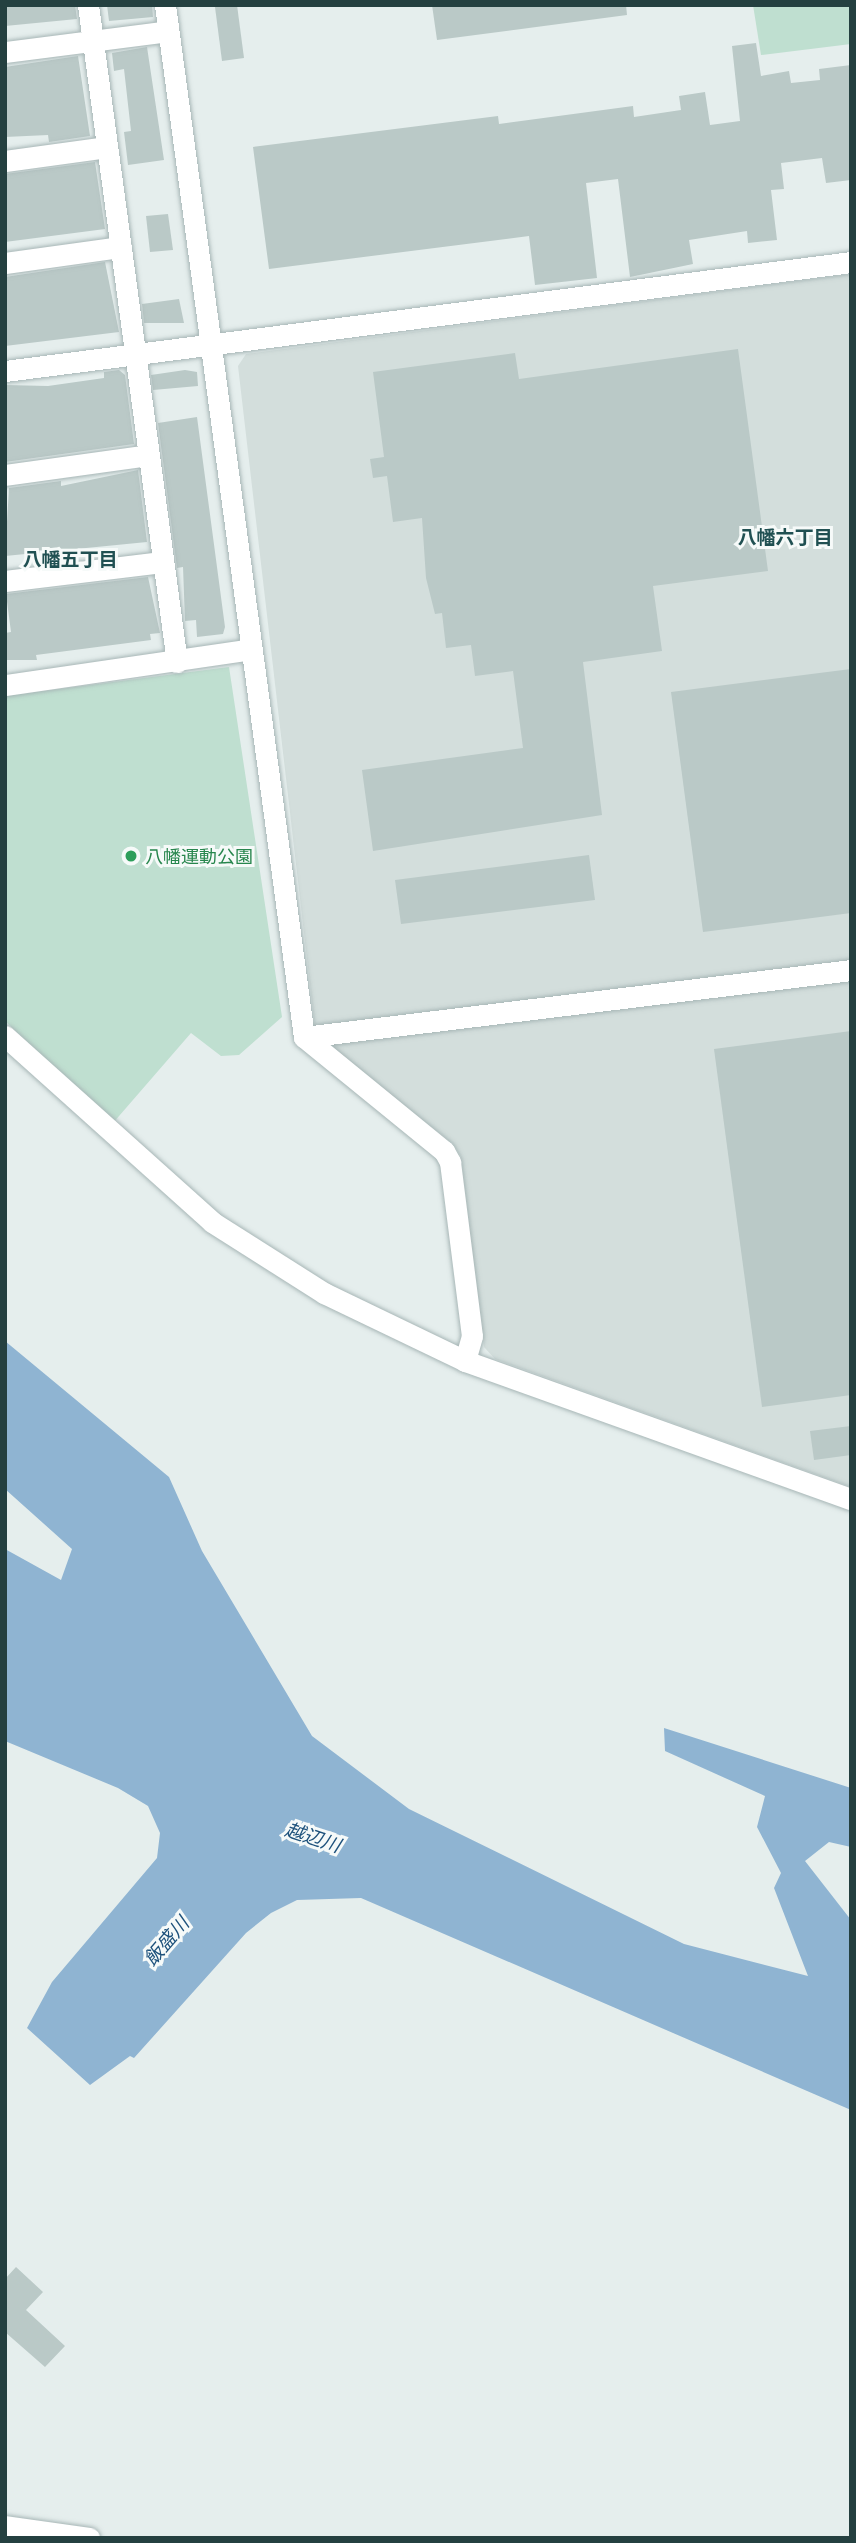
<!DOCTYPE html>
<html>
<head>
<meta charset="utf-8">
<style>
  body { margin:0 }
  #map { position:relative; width:856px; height:2543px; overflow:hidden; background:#e5eeed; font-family:"Golos Text","Noto Sans JP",sans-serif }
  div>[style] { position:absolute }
  .built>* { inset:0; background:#d3dedc }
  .green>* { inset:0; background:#bfdfd0 }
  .water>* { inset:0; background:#8fb4d2 }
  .building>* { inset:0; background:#bac9c7 }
  .roads { filter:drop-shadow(0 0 2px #a7b6b6) drop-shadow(0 0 2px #a7b6b6) }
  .street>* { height:21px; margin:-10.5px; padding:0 10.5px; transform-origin:10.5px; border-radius:10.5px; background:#fff }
  .secondary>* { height:21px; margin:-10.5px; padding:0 10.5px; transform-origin:10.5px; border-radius:10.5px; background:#fff }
  .dots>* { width:19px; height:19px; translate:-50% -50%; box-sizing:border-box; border:4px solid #f6faf9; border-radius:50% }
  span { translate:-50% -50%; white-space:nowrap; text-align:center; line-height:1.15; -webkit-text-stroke:6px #f6faf9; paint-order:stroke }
  .leisure-label { font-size:18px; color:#27864d }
  .left { translate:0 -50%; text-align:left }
  .neighbourhood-label { font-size:19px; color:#205052; font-weight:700 }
  .water-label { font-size:19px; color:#1e527c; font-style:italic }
  .frame { position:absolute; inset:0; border:7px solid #244040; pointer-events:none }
</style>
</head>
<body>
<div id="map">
  <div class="built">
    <div style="clip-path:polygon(851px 274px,851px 1487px,495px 1359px,484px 1347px,461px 1157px,453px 1144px,316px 1036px,238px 366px,246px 354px)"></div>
  </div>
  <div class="green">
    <div style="clip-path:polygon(753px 5px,851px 5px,851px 44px,761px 55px)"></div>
    <div style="clip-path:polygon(229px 667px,282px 1017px,239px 1055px,221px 1056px,191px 1033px,113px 1123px,5px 1021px,5px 696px)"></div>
  </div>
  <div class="water">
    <div style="clip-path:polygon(5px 1341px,169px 1477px,202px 1551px,312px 1736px,409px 1809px,684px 1944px,808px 1976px,774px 1888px,781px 1873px,757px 1827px,765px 1796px,665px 1751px,664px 1728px,851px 1788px,851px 1847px,829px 1842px,805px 1861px,851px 1920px,851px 2110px,361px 1898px,297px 1900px,271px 1913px,246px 1933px,134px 2058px,130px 2056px,90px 2085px,27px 2028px,52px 1982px,157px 1858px,160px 1833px,148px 1806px,118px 1788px,5px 1741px,5px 1549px,61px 1580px,72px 1549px,5px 1489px)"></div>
  </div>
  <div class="building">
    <div style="clip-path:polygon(5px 5px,75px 5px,77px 19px,5px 26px)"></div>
    <div style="clip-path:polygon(107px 5px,152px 5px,153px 17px,109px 21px)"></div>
    <div style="clip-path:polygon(237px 5px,244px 58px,222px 61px,215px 7px)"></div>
    <div style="clip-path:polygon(432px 5px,626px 5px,627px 15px,437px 40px)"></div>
    <div style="clip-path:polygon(756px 43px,761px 76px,789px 71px,791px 83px,820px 80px,819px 69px,851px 65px,851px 180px,826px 183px,822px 158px,781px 163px,784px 189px,771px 190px,777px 240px,748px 243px,747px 231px,689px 240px,693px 264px,630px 277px,618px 179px,586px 183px,597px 278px,535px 285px,529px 236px,269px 269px,253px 147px,498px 116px,499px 124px,633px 106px,634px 117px,681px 110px,679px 96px,705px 92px,710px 125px,740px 121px,732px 46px)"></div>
    <div style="clip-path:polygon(147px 47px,164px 160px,128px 165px,124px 132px,131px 131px,124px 69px,114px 71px,112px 53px)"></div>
    <div style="clip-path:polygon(78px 56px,90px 136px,49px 142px,48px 135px,5px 137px,5px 67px)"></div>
    <div style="clip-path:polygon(95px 162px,105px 229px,5px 242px,5px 174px)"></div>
    <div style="clip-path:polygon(168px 214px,173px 250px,150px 252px,146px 216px)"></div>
    <div style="clip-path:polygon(105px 262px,119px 332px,5px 346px,5px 277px)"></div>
    <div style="clip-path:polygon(179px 299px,184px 323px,144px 323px,142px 304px)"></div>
    <div style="clip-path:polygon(738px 349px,768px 571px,653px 586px,662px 651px,583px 662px,602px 815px,373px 851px,362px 770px,523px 748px,513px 671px,475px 676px,471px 645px,446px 648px,442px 613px,435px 614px,426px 578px,422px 518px,393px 522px,387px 476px,373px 478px,370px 459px,384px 457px,373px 372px,515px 353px,519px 379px)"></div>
    <div style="clip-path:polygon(119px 370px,125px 375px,134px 444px,5px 462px,5px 385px,48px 386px,104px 378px,104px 372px)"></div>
    <div style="clip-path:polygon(185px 370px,197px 372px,198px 386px,153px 390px,151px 375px)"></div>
    <div style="clip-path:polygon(197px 417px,225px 627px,223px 634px,197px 637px,196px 620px,185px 621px,183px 567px,177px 568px,158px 423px)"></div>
    <div style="clip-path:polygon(138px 470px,147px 542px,5px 556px,9px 488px,61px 481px,61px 486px)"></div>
    <div style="clip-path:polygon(148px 577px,160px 633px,150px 634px,151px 640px,36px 655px,37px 660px,5px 660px,5px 633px,11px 632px,6px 594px)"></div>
    <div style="clip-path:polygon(851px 669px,851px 913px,703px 932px,671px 692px)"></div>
    <div style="clip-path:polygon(589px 855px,595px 900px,401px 924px,395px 880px)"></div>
    <div style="clip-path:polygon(851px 1031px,851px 1395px,762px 1407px,714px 1049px)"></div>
    <div style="clip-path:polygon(851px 1426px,851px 1455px,814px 1460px,810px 1431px)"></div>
    <div style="clip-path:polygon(16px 2267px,43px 2292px,26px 2310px,65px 2346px,45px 2367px,5px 2332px,5px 2279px)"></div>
  </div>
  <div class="roads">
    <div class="street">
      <div style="left:88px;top:5px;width:663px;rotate:82.29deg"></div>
      <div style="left:5px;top:52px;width:164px;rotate:-7.3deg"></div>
      <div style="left:5px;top:161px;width:103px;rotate:-7.8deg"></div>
      <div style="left:5px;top:263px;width:117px;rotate:-7.9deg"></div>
      <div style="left:5px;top:371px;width:853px;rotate:-7.34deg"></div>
      <div style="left:5px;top:475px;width:145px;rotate:-7.9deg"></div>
      <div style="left:5px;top:581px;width:158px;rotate:-6.9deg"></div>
      <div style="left:5px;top:685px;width:249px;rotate:-8.3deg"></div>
      <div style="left:5px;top:1036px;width:278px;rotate:41.9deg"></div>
      <div style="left:212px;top:1222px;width:133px;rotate:32.4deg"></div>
      <div style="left:324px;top:1293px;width:157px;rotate:25.7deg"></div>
      <div style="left:465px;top:1361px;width:410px;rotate:19.7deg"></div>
      <div style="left:304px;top:1037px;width:181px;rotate:39.2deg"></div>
      <div style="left:444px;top:1151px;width:13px;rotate:61deg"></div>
      <div style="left:450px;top:1162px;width:175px;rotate:82.8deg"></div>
      <div style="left:472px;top:1336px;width:26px;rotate:106deg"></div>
      <div style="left:5px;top:2526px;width:85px;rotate:8.1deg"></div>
    </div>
    <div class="secondary">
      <div style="left:165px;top:5px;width:1041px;rotate:82.33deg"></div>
      <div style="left:304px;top:1037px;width:551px;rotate:-6.98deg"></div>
    </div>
  </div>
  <div class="dots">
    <div style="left:131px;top:856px;background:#2e9e5b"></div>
  </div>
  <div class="leisure-label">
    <span class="left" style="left:145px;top:856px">八幡運動公園</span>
  </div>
  <div class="neighbourhood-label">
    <span style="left:785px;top:537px">八幡六丁目</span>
    <span style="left:70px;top:559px">八幡五丁目</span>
  </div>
  <div class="water-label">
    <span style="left:313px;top:1837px;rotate:18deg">越辺川</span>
    <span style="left:166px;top:1941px;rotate:-49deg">飯盛川</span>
  </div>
  <div class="frame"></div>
</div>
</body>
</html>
